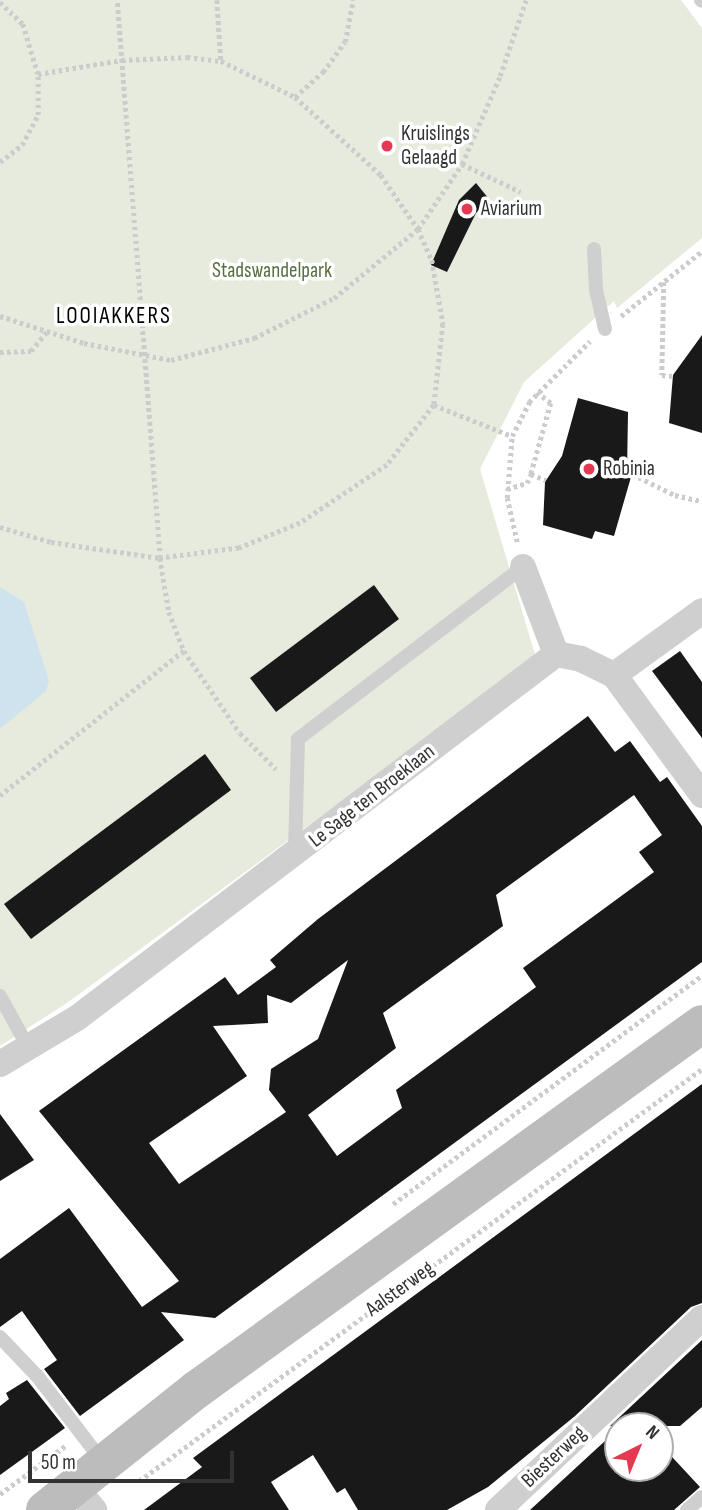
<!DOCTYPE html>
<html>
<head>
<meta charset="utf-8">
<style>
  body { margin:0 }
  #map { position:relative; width:702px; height:1510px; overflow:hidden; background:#fff; font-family:"Sofia Sans Condensed",sans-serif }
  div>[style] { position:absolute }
  .green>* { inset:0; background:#e6ebde }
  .water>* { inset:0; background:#cee3ed }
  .building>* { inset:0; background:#191919 }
  .path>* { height:4.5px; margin-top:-2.25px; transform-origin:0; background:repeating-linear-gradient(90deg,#ccc 0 3.5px,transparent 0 7px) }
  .lane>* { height:14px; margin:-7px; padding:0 7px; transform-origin:7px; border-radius:7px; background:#cfcfcf }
  .street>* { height:26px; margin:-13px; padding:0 13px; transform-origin:13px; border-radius:13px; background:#cfcfcf }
  .secondary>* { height:38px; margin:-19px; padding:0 19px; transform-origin:19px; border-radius:19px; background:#bcbcbc }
  .dots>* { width:19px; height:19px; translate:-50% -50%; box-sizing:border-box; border:4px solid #fff; border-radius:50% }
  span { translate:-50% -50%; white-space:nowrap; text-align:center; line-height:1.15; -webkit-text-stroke:7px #fff; paint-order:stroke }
  .poi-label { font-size:21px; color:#323232 }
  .left { translate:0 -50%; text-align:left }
  .park-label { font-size:21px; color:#586f3f }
  .street-label { font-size:21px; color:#323232 }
  .neighbourhood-label { font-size:23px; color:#000; letter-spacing:2px }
  .north { position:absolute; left:604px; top:1412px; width:70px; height:70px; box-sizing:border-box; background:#fff; border:2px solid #adadad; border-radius:50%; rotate:43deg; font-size:19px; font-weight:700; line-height:28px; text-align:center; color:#323232 }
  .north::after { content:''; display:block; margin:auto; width:24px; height:32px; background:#e53951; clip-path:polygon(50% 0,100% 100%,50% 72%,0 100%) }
  .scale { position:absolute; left:28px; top:1451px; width:206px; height:32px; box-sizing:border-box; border:4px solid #323232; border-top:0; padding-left:9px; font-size:21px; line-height:24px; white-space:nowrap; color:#323232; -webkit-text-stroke:5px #fff; paint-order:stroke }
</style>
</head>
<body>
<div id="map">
  <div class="green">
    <div style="clip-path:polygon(0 0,681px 0,702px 28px,702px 238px,617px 308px,614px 301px,524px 382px,480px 469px,536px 658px,67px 1003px,0 1046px)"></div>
  </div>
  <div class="water">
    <div style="clip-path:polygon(0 587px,24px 602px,49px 681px,46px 691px,0 729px)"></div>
  </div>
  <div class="building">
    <div style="clip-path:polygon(476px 183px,489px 199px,476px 213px,447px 272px,431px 265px,459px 200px)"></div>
    <div style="clip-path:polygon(702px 335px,702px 433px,669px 423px,673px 375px)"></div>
    <div style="clip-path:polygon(578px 398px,628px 412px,627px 473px,631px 477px,614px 536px,595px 531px,592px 539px,543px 525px,545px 482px,562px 456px)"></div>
    <div style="clip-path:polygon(374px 585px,399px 619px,276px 712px,250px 678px)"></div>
    <div style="clip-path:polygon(680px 651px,702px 682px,702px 738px,652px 671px)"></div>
    <div style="clip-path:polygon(evenodd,588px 716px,615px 752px,630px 741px,660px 782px,667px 777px,702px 826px,702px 962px,215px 1318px,161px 1312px,184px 1340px,80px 1416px,44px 1369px,57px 1360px,22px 1311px,0 1327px,0 1259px,69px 1208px,142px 1307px,179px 1281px,39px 1111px,225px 977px,238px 995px,276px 967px,270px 960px,318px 919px,588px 716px,634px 795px,662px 835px,639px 852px,654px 872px,523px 968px,536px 987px,396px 1090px,402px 1108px,337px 1156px,308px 1115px,396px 1048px,383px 1013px,503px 926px,496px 895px,634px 795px,588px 716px,348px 960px,318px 1039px,271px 1069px,269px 1090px,286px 1112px,179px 1184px,149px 1143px,247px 1076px,213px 1026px,268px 1023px,267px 995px,291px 1003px,348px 960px)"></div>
    <div style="clip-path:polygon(205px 754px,231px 790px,31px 939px,4px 904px)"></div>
    <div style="clip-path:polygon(702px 1084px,702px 1303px,691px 1307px,575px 1416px,488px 1487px,447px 1510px,358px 1510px,345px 1488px,337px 1493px,313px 1455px,271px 1482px,289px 1510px,144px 1510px,202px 1467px,193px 1458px)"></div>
    <div style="clip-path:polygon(0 1114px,34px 1160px,0 1181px)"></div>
    <div style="clip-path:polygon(702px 1340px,702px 1407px,680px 1426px,610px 1426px)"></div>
    <div style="clip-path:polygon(27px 1380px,65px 1428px,0 1475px,0 1406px,9px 1399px,6px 1393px)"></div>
    <div style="clip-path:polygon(618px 1429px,618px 1468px,660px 1468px,660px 1444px,700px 1487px,674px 1510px,530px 1510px)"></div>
  </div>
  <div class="path">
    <div style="left:217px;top:0;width:61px;rotate:86.2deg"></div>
    <div style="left:0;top:2px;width:32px;rotate:44deg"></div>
    <div style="left:23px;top:24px;width:52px;rotate:73.3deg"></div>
    <div style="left:295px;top:97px;width:38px;rotate:-42deg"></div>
    <div style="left:323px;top:72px;width:37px;rotate:-54deg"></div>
    <div style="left:345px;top:42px;width:43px;rotate:-79.2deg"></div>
    <div style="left:0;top:162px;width:28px;rotate:-38deg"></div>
    <div style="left:22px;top:145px;width:34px;rotate:-62deg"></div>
    <div style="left:38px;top:115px;width:41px;rotate:-90deg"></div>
    <div style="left:38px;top:74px;width:85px;rotate:-9.5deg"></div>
    <div style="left:122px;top:60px;width:65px;rotate:-2.6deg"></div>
    <div style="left:187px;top:57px;width:34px;rotate:7deg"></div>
    <div style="left:221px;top:61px;width:82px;rotate:25.9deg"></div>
    <div style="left:295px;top:97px;width:116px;rotate:42.2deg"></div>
    <div style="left:381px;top:175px;width:65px;rotate:55.6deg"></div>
    <div style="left:418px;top:229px;width:34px;rotate:66deg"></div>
    <div style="left:432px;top:260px;width:65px;rotate:80.2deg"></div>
    <div style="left:443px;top:324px;width:81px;rotate:96.3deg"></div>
    <div style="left:434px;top:405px;width:76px;rotate:128.1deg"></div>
    <div style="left:387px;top:465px;width:105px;rotate:146.3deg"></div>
    <div style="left:300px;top:523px;width:66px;rotate:157.7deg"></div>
    <div style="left:239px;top:548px;width:80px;rotate:172.8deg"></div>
    <div style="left:160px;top:558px;width:55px;rotate:80.5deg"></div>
    <div style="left:169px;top:612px;width:42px;rotate:69deg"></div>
    <div style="left:184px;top:651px;width:234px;rotate:141.8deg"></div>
    <div style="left:462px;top:164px;width:65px;rotate:25.4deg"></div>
    <div style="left:664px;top:282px;width:93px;rotate:91.2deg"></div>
    <div style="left:662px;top:375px;width:10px;rotate:6deg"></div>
    <div style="left:0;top:316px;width:88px;rotate:17.8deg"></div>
    <div style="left:84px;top:343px;width:89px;rotate:11.1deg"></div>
    <div style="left:171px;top:360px;width:86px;rotate:-14.8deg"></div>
    <div style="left:254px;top:338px;width:89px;rotate:-26.6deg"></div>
    <div style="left:334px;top:298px;width:109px;rotate:-39.4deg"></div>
    <div style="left:418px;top:229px;width:78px;rotate:-55.9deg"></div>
    <div style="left:462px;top:164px;width:96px;rotate:-66.6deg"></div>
    <div style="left:500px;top:76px;width:80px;rotate:-71.1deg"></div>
    <div style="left:621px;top:316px;width:104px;rotate:-38.7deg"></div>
    <div style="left:0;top:352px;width:31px;rotate:-2deg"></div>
    <div style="left:31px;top:351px;width:26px;rotate:-51deg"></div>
    <div style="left:537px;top:392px;width:18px;rotate:38deg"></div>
    <div style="left:551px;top:403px;width:74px;rotate:105.7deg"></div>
    <div style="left:531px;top:474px;width:16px;rotate:22deg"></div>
    <div style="left:434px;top:405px;width:84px;rotate:21.7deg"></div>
    <div style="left:626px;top:471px;width:55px;rotate:26.1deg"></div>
    <div style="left:675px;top:495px;width:28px;rotate:13deg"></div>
    <div style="left:507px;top:489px;width:21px;rotate:-17deg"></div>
    <div style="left:527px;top:483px;width:10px;rotate:-66deg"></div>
    <div style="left:0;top:527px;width:53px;rotate:16.4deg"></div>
    <div style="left:51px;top:542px;width:110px;rotate:8.4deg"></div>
    <div style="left:160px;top:558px;width:560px;rotate:-94.41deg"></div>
    <div style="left:517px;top:542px;width:45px;rotate:-102.8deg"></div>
    <div style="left:507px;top:498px;width:62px;rotate:-85.4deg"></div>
    <div style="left:512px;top:436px;width:38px;rotate:-63deg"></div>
    <div style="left:529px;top:402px;width:86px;rotate:-45deg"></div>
    <div style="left:184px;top:651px;width:99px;rotate:55.7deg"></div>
    <div style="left:240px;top:733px;width:51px;rotate:45deg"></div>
    <div style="left:393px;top:1204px;width:385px;rotate:-36.5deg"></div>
    <div style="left:139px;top:1481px;width:698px;rotate:-36.2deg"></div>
    <div style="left:0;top:1494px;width:81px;rotate:-36.4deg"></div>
  </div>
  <div class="lane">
    <div style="left:701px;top:0;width:1px;rotate:45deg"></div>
    <div style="left:594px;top:249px;width:41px;rotate:87.2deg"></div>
    <div style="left:596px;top:290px;width:40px;rotate:77deg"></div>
    <div style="left:295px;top:853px;width:114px;rotate:-88.5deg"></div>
    <div style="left:298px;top:739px;width:283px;rotate:-37.4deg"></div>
    <div style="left:0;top:996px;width:58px;rotate:61.2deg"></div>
    <div style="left:0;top:1337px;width:55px;rotate:46.5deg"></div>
    <div style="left:38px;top:1377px;width:106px;rotate:52.7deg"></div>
    <div style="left:687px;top:1510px;width:20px;rotate:-41deg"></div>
  </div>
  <div class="street">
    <div style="left:523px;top:567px;width:93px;rotate:69.2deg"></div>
    <div style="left:556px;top:654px;width:25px;rotate:11deg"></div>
    <div style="left:581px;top:659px;width:37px;rotate:26deg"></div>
    <div style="left:614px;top:675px;width:149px;rotate:53.7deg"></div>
    <div style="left:614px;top:675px;width:109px;rotate:-36deg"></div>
    <div style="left:0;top:1064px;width:90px;rotate:-30.9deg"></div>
    <div style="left:77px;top:1018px;width:602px;rotate:-37.23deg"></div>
    <div style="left:75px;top:1487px;width:30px;rotate:50deg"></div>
    <div style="left:498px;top:1510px;width:280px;rotate:-43.3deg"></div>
  </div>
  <div class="secondary">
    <div style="left:45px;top:1510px;width:193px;rotate:-38.5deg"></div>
    <div style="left:196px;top:1390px;width:624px;rotate:-35.88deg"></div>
  </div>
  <div class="dots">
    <div style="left:387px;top:146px;background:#e53951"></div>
    <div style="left:467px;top:209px;background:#e53951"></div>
    <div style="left:589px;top:469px;background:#e53951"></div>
  </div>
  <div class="poi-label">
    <span class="left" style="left:401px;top:146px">Kruislings<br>Gelaagd</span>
    <span class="left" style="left:481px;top:209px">Aviarium</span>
    <span class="left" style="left:603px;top:469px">Robinia</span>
  </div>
  <div class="park-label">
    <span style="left:272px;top:271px">Stadswandelpark</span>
  </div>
  <div class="street-label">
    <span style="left:372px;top:796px;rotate:-38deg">Le Sage ten Broeklaan</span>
    <span style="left:400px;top:1289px;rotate:-36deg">Aalsterweg</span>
    <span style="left:554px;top:1457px;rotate:-43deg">Biesterweg</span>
  </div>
  <div class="neighbourhood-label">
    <span style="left:114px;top:316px">LOOIAKKERS</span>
  </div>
  <div class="north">N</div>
  <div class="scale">50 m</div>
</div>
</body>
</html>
